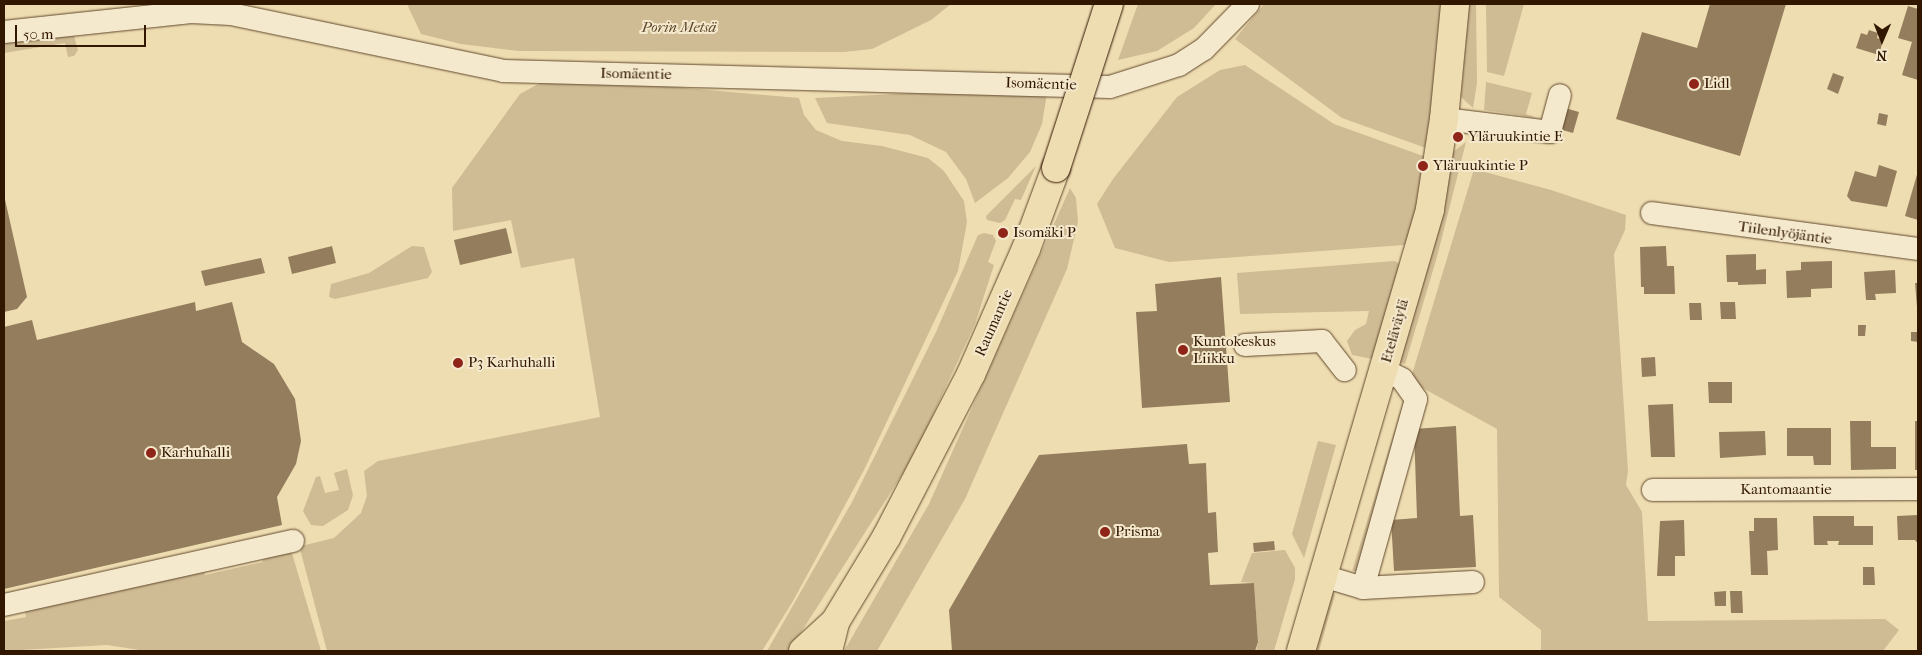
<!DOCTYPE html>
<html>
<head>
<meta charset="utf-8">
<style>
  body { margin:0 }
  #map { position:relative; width:1922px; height:655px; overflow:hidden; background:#efddb2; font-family:"IM FELL French Canon",serif }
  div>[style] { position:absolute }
  .green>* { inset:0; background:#cfbb94 }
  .building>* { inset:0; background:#947d5d }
  .roads { filter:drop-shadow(0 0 1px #60482c) drop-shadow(0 0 1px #60482c) }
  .minor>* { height:22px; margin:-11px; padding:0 11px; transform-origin:11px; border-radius:11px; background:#f5e9cd }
  .major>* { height:28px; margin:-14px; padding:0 14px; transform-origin:14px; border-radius:14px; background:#efddb2 }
  .highway>* { height:28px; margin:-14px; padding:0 14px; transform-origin:14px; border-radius:14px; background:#efddb2 }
  .bridges { filter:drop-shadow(0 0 1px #311600) drop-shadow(0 0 1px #311600) }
  .highway-bridge>* { height:28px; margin:-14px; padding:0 14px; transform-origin:14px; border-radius:14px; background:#efddb2 }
  .dots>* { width:14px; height:14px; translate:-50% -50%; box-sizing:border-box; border:2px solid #f5e9cd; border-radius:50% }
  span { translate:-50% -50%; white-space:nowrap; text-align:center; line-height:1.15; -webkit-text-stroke:4px #f5e9cd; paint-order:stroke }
  .park-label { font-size:15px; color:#60482c; font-style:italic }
  .street-label { font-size:15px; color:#311600 }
  .poi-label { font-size:15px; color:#311600 }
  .left { translate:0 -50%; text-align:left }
  .frame { position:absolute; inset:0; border:5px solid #311600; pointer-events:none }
  .north { position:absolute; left:1857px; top:15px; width:50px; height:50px; -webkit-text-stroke:4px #f5e9cd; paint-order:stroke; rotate:181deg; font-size:14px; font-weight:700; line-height:20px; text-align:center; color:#311600 }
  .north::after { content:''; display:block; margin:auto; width:18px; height:22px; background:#311600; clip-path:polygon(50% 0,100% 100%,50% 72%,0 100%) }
  .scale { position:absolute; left:15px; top:25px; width:131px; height:22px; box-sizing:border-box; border:2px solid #311600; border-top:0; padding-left:6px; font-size:15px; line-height:18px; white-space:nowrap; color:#311600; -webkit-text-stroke:4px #f5e9cd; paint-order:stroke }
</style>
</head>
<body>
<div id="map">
  <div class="green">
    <div style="clip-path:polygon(407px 4px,951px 4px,931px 20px,872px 49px,844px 52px,519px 51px,461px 44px,421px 34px)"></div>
    <div style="clip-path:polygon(1138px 4px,1216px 4px,1194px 28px,1157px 51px,1118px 60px)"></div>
    <div style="clip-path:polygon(1264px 4px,1446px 4px,1426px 148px,1342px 118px,1235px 39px)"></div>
    <div style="clip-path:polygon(1469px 4px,1476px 4px,1477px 83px,1473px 108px,1461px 97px)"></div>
    <div style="clip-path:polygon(1486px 4px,1524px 4px,1504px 76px,1487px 72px)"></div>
    <div style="clip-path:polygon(74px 36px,78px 50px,74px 56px,68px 57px,65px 43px,4px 53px,4px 42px)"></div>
    <div style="clip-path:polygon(1245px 65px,1334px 124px,1426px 157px,1410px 238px,1404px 245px,1169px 262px,1115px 248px,1097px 204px,1113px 179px,1177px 97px,1220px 70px)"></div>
    <div style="clip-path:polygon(542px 82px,664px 86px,799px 98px,804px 115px,816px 130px,842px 141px,882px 146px,928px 158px,944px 171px,964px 201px,967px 222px,958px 271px,864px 470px,793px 601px,762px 651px,327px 651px,300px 549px,301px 546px,334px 538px,361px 513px,367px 496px,364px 471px,378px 461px,600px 417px,574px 258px,521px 268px,511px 220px,453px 231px,452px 188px,520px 94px)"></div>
    <div style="clip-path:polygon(1486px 82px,1532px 93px,1526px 114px,1537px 118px,1484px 110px)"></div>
    <div style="clip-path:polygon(915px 93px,1047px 93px,1042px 124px,1030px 152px,1008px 178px,975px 203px,966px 179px,946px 152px,910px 135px,827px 123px,815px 98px)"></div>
    <div style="clip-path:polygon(1466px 142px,1437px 257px,1405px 364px,1399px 362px,1453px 152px)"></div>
    <div style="clip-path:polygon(1036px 166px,1021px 200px,1015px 199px,1005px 220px,1000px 223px,987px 220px,986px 216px)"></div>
    <div style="clip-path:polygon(1474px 169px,1551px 190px,1626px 215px,1625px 230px,1614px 254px,1628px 471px,1626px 485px,1642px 512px,1648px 621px,1885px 619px,1899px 630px,1883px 651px,1541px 651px,1541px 630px,1499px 597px,1497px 429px,1410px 381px)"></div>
    <div style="clip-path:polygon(1070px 188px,1076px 198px,1078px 222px,1067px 269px,965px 499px,877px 651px,844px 651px,929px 504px)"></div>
    <div style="clip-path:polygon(984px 233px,993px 235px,996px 241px,988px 262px,994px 265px,975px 324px,914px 456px,789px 651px,767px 651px,852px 502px,936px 332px,978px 235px)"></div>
    <div style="clip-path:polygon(412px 246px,424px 247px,432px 272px,428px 278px,335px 299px,329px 297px,331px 284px,369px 273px)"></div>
    <div style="clip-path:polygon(1395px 261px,1401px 265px,1378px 360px,1352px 355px,1347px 341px,1355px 330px,1366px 324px,1369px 311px,1240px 314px,1237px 273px)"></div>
    <div style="clip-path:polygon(1405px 396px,1364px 571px,1352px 571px)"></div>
    <div style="clip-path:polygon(1318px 441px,1336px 445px,1304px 558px,1292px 534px)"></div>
    <div style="clip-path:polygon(347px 469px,353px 495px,348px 510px,323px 526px,311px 525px,303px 511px,316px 477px,320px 476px,325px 493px,339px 490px,334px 473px)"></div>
    <div style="clip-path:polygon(291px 550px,321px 651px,146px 651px,107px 645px,4px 651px,4px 621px,26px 617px,24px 606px,203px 565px,205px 575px,263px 562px,262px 553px)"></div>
    <div style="clip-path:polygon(1285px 550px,1295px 568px,1295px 579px,1274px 651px,1256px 651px,1258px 642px,1254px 583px,1241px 582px,1252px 553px)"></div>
    <div style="clip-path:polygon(1333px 592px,1335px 595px,1319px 651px,1311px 651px,1328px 595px)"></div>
  </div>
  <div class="building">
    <div style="clip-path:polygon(1710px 4px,1786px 4px,1740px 156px,1616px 119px,1642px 32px,1697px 48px)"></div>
    <div style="clip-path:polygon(1908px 6px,1918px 9px,1918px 80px,1902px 75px,1912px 42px,1898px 38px)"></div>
    <div style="clip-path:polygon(1869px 30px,1878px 33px,1877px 38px,1883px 40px,1879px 55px,1856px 48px,1861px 33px,1867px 35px)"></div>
    <div style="clip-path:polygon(1833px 73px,1844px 77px,1838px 94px,1827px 89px)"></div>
    <div style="clip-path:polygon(1565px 108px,1579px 112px,1573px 133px,1559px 129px)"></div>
    <div style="clip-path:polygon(1879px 113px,1888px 115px,1886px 126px,1877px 124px)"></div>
    <div style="clip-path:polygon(1879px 165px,1897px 171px,1887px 207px,1851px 201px,1847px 196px,1855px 171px,1876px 177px)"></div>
    <div style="clip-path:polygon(1918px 171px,1918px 220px,1905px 216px)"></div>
    <div style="clip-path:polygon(4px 195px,27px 297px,17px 309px,4px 312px)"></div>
    <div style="clip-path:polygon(506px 228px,512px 253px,460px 265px,454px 240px)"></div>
    <div style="clip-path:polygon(332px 246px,336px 263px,292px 274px,288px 257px)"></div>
    <div style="clip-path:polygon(1666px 246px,1667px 266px,1674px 266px,1675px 294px,1644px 294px,1644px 287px,1641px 287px,1640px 247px)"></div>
    <div style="clip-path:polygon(1756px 254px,1756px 270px,1766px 269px,1766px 284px,1738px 285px,1738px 282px,1727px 282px,1726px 255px)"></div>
    <div style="clip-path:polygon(261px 258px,265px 273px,205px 286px,201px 271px)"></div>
    <div style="clip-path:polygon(1832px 261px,1832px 288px,1811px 289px,1811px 297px,1787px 298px,1786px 271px,1801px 270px,1801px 262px)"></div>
    <div style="clip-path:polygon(1895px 270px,1896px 293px,1875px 294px,1876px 300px,1866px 300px,1864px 272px)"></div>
    <div style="clip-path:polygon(1221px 277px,1230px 402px,1142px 408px,1136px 312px,1157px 311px,1155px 284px)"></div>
    <div style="clip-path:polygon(1915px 283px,1918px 283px,1918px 307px,1917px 307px)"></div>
    <div style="clip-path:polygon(195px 302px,196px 311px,232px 302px,242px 342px,274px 364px,295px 399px,301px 441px,296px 464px,277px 497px,282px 525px,4px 589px,4px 327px,32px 320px,37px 340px)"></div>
    <div style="clip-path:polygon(1720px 302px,1735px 302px,1736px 319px,1721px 319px)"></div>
    <div style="clip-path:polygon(1689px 303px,1701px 303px,1702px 320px,1690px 320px)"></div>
    <div style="clip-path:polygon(1858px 325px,1866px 325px,1865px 336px,1858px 336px)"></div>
    <div style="clip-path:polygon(1911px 332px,1918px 332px,1918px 342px,1911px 341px)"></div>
    <div style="clip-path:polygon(1655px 357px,1656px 376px,1642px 377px,1641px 358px)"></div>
    <div style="clip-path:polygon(1708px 382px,1732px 382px,1732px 403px,1709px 403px)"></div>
    <div style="clip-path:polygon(1673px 404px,1675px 457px,1651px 457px,1648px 405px)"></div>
    <div style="clip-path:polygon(1850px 421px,1871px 421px,1871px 447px,1896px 447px,1896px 469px,1851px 470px)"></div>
    <div style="clip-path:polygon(1915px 421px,1918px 421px,1918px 470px,1915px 470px)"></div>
    <div style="clip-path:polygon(1456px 426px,1460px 516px,1473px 515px,1476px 567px,1394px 571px,1391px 520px,1417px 518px,1414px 429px)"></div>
    <div style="clip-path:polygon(1787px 428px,1831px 428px,1831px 465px,1814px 465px,1813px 456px,1787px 456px)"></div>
    <div style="clip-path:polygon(1765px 431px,1766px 455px,1720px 458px,1719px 432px)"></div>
    <div style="clip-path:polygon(1187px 444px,1189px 464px,1206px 463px,1208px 513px,1216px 512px,1218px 552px,1208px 553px,1210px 585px,1254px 583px,1258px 642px,1255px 651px,952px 651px,949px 610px,1039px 455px)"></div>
    <div style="clip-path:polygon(1918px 515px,1918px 544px,1915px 540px,1898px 540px,1897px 516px)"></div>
    <div style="clip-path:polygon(1813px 516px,1854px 516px,1854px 526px,1873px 526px,1873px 545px,1838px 545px,1839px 541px,1827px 541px,1828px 545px,1814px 545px)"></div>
    <div style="clip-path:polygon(1754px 518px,1777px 518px,1778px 550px,1767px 551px,1768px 575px,1751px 575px,1749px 531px,1754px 531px)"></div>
    <div style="clip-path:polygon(1684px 520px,1685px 556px,1675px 556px,1675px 576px,1657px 576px,1660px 521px)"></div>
    <div style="clip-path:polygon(1274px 541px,1275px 550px,1254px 552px,1253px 543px)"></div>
    <div style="clip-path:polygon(1863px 567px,1874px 567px,1875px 585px,1863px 585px)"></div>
    <div style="clip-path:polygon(1726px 591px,1726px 606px,1715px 606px,1714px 592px)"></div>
    <div style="clip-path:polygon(1730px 591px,1742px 591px,1743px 613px,1731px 613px)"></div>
  </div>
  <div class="roads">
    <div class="minor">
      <div style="left:4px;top:32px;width:188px;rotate:-6.1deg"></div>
      <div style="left:191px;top:12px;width:40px;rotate:2.9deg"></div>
      <div style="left:231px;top:14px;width:278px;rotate:11.8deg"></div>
      <div style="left:503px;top:71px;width:607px;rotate:1.51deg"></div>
      <div style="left:1110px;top:87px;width:72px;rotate:-17.7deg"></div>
      <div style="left:1179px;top:65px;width:30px;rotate:-33deg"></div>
      <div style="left:1204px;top:49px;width:63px;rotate:-45.6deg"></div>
      <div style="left:1444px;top:119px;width:107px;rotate:7deg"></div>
      <div style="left:1550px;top:132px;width:38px;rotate:-75deg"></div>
      <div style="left:1652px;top:213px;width:268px;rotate:7.7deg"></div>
      <div style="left:1245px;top:345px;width:77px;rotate:-3deg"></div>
      <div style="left:1322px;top:341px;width:37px;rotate:52deg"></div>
      <div style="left:1653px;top:490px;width:265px;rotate:-0.2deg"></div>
      <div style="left:1323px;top:576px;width:42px;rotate:16.7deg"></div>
      <div style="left:1363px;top:588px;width:110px;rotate:-3.1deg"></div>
      <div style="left:1363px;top:588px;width:196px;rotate:-74.3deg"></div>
      <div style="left:1416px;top:399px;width:24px;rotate:-125deg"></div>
      <div style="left:1402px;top:379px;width:20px;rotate:-153deg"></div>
      <div style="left:4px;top:605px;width:296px;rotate:-12.5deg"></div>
    </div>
    <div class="major">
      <div style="left:1301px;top:651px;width:460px;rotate:-73.7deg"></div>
      <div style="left:1430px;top:209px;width:91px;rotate:-81.2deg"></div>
      <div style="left:1444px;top:119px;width:116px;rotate:-84.5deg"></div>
    </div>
    <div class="highway">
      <div style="left:803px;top:651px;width:43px;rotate:-42.2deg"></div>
      <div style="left:828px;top:651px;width:30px;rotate:-76deg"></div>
      <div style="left:835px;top:622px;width:100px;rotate:-58.8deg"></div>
      <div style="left:887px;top:536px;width:182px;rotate:-62.6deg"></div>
      <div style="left:971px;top:374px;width:137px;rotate:-66.3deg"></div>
      <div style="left:1026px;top:249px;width:86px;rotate:-69.7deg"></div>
    </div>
  </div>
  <div class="bridges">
    <div class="highway-bridge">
      <div style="left:1056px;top:168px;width:172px;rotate:-72.1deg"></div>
    </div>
  </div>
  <div class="dots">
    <div style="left:1694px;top:84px;background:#8f2418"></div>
    <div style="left:1458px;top:137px;background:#8f2418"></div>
    <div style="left:1423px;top:166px;background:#8f2418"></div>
    <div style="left:1003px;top:233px;background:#8f2418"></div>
    <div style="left:1183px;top:350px;background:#8f2418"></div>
    <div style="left:458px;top:363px;background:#8f2418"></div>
    <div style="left:151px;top:453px;background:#8f2418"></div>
    <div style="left:1105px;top:532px;background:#8f2418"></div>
  </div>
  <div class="park-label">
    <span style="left:679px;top:28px">Porin Metsä</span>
  </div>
  <div class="street-label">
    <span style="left:636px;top:74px;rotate:1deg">Isomäentie</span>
    <span style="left:1041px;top:84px;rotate:2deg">Isomäentie</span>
    <span style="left:1785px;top:233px;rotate:8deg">Tiilenlyöjäntie</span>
    <span style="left:994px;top:323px;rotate:-66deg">Raumantie</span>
    <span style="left:1395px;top:331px;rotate:-74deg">Eteläväylä</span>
    <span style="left:1786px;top:490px">Kantomaantie</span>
  </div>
  <div class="poi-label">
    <span class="left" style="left:1704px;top:84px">Lidl</span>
    <span class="left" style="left:1468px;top:137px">Yläruukintie E</span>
    <span class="left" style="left:1433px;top:166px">Yläruukintie P</span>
    <span class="left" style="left:1013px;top:233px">Isomäki P</span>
    <span class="left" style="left:1193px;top:350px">Kuntokeskus<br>Liikku</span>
    <span class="left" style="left:468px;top:363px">P3 Karhuhalli</span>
    <span class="left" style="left:161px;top:453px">Karhuhalli</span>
    <span class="left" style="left:1115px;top:532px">Prisma</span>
  </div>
  <div class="frame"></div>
  <div class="north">N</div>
  <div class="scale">50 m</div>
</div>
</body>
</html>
